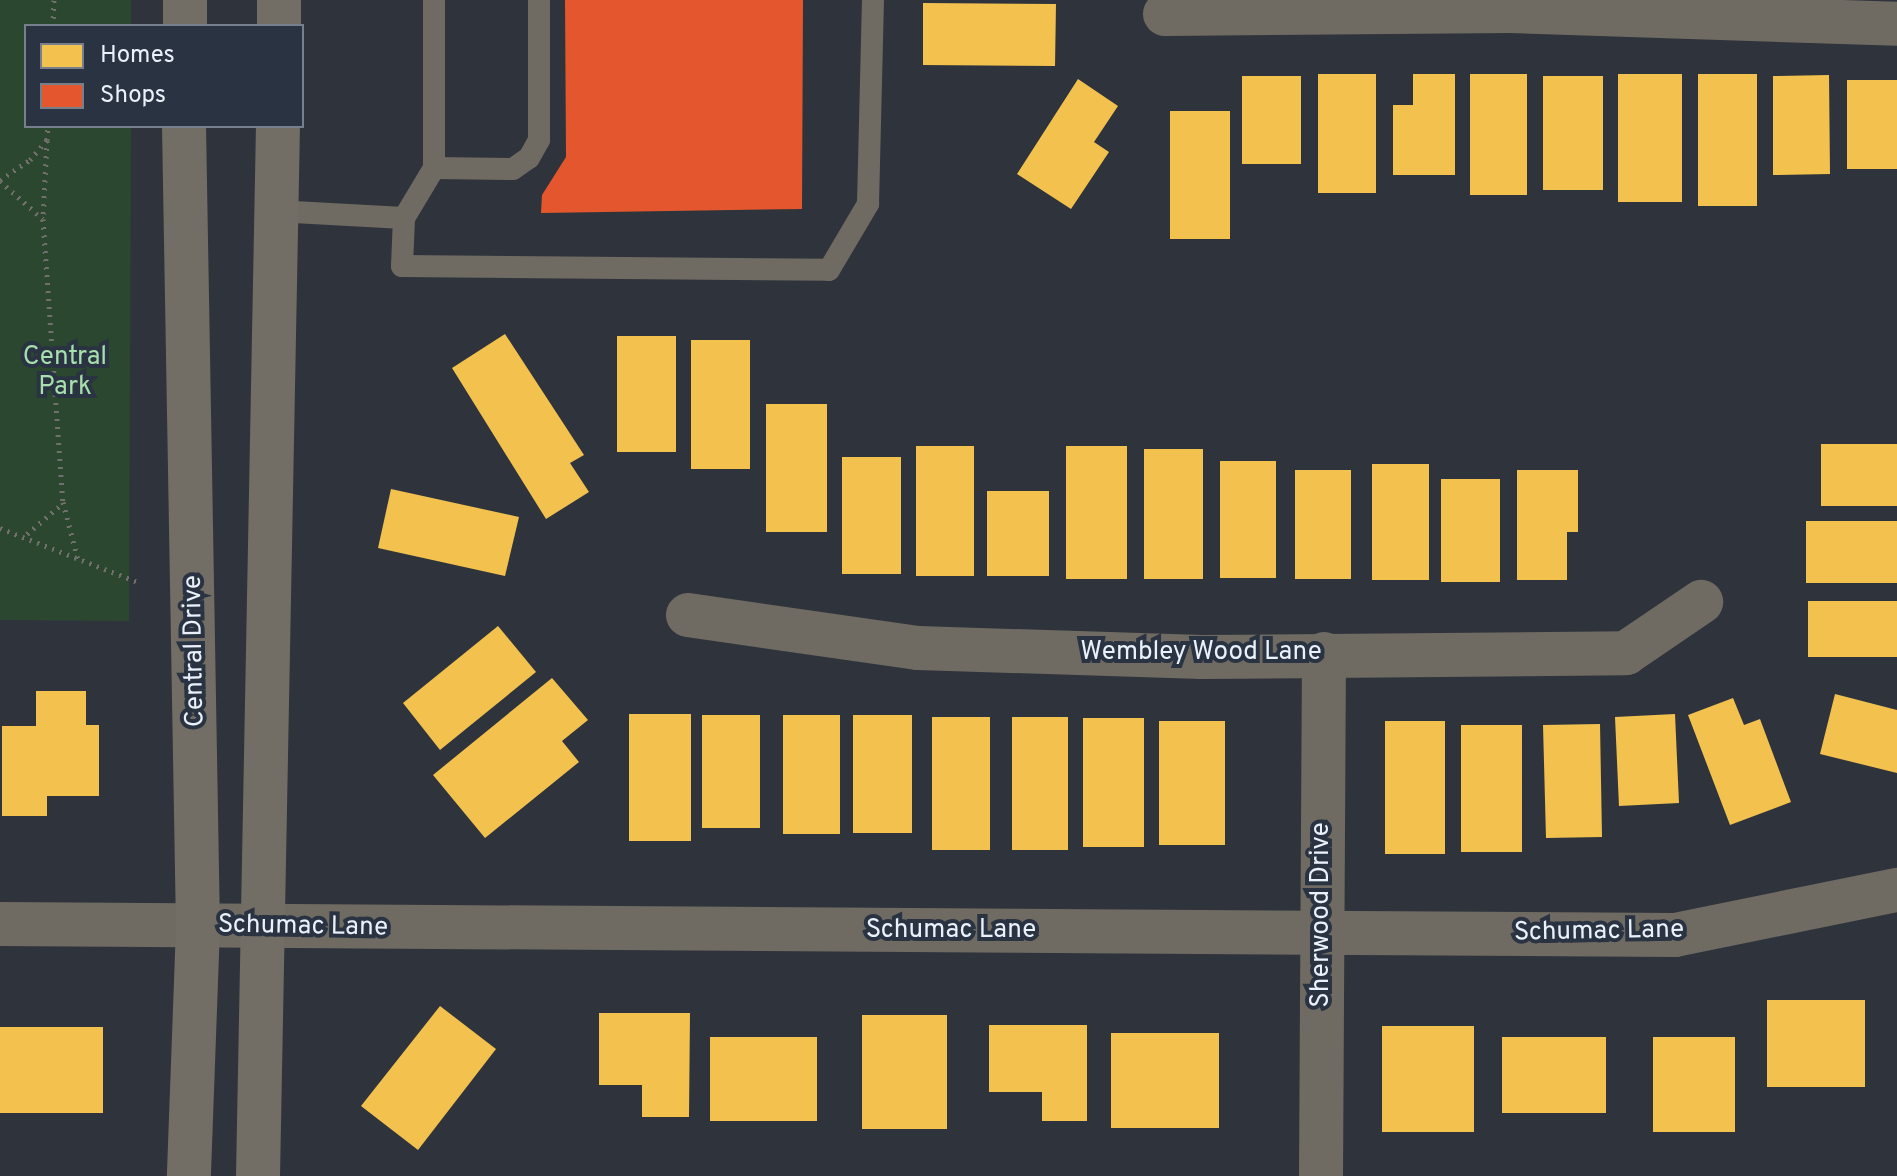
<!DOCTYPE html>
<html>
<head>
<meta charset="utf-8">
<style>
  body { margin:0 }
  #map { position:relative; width:1897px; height:1176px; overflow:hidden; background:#2f343c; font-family:Overpass,sans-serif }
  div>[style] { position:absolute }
  .green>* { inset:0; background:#2c4730 }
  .homes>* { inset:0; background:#f2c14e }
  .shops>* { inset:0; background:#e4572e }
  .path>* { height:5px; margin-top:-2.5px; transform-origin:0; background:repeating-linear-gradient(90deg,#72706c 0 2px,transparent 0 8px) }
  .service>* { height:22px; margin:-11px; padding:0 11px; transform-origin:11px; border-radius:11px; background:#706b62 }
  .minor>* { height:44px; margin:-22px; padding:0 22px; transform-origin:22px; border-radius:22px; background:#706b62 }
  .tertiary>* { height:44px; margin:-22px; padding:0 22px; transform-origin:22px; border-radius:22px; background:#706b62 }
  .secondary>* { height:44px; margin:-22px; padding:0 22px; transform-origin:22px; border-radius:22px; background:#736e65 }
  span { translate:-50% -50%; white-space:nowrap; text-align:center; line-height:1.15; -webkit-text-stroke:8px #293342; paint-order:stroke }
  .park-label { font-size:26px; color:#a7dfad }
  .street-label { font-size:26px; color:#ebf1fb }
  .legend { position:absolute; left:24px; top:24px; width:280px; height:104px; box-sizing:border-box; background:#293342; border:2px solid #777f8c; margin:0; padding:10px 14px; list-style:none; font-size:24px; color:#ebf1fb }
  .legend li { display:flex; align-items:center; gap:16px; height:40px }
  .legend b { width:40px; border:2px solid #777f8c }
</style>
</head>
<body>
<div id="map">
  <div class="green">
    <div style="clip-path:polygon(0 0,131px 0,131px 26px,26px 26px,26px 126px,131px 126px,129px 621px,0 620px)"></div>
  </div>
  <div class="homes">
    <div style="clip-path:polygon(923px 3px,1056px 4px,1055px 66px,923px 65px)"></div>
    <div style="clip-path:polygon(1318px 74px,1376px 74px,1376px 193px,1318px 193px)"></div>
    <div style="clip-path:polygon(1413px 74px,1455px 74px,1455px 175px,1393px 175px,1393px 105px,1413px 105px)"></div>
    <div style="clip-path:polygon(1470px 74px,1527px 74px,1527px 195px,1470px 195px)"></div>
    <div style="clip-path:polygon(1618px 74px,1682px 74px,1682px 202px,1618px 202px)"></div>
    <div style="clip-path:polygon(1698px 74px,1757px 74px,1757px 206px,1698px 206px)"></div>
    <div style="clip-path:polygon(1829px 75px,1830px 174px,1773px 175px,1773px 76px)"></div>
    <div style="clip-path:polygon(1242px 76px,1301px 76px,1301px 164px,1242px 164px)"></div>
    <div style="clip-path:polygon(1543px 76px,1603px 76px,1603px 190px,1543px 190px)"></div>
    <div style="clip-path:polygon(1078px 79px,1118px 106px,1094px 142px,1109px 152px,1071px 209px,1017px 174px)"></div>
    <div style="clip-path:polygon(1847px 80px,1897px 80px,1897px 169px,1847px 169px)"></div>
    <div style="clip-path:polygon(1170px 111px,1230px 111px,1230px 239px,1170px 239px)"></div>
    <div style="clip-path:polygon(505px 334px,584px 455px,570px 463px,589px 492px,546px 519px,452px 368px)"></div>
    <div style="clip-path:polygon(617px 336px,676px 336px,676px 452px,617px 452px)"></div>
    <div style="clip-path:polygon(691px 340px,750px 340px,750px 469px,691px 469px)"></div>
    <div style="clip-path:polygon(766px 404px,827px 404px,827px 532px,766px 532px)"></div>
    <div style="clip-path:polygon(1821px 444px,1897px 444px,1897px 506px,1821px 506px)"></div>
    <div style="clip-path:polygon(916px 446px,974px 446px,974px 576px,916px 576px)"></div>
    <div style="clip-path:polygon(1066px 446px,1127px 446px,1127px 579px,1066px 579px)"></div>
    <div style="clip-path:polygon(1144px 449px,1203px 449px,1203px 579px,1144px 579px)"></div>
    <div style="clip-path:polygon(842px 457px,901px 457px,901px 574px,842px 574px)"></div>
    <div style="clip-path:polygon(1220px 461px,1276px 461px,1276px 578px,1220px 578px)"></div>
    <div style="clip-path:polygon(1372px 464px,1429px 464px,1429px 580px,1372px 580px)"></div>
    <div style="clip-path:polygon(1295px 470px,1351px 470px,1351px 579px,1295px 579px)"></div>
    <div style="clip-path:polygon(1517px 470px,1578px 470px,1578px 532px,1567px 532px,1567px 580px,1517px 580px)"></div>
    <div style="clip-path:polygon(1441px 479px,1500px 479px,1500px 582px,1441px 582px)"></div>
    <div style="clip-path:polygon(391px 489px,519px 517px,505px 576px,378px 548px)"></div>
    <div style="clip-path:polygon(987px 491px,1049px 491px,1049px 576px,987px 576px)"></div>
    <div style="clip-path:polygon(1806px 521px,1897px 521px,1897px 583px,1806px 583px)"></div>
    <div style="clip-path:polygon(1808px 601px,1897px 601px,1897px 657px,1808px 657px)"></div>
    <div style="clip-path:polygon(498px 626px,536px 672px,440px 750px,403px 703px)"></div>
    <div style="clip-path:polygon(552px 678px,588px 720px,562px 741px,579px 762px,485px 838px,433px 775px)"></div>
    <div style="clip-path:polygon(36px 691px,86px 691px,86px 725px,99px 725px,99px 796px,47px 796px,47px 816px,2px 816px,2px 726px,36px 726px)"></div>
    <div style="clip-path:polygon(1835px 694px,1897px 710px,1897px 773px,1820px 754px)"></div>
    <div style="clip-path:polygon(1733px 698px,1744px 725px,1760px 719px,1791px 802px,1730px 825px,1688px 715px)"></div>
    <div style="clip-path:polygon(629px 714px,691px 714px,691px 841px,629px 841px)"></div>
    <div style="clip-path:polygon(1675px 714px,1679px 803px,1619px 806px,1615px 717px)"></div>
    <div style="clip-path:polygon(702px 715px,760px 715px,760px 828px,702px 828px)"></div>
    <div style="clip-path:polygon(783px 715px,840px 715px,840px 834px,783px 834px)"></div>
    <div style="clip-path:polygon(853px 715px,912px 715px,912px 833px,853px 833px)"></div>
    <div style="clip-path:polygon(932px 717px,990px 717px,990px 850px,932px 850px)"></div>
    <div style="clip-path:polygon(1012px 717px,1068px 717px,1068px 850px,1012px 850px)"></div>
    <div style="clip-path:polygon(1083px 718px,1144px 718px,1144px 847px,1083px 847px)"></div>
    <div style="clip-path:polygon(1159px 721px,1225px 721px,1225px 845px,1159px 845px)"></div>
    <div style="clip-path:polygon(1385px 721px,1445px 721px,1445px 854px,1385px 854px)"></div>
    <div style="clip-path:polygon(1600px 724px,1602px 837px,1546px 838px,1543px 725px)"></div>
    <div style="clip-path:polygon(1461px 725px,1522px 725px,1522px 852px,1461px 852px)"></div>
    <div style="clip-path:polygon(1767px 1000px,1865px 1000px,1865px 1087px,1767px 1087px)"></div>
    <div style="clip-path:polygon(440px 1006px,496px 1049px,418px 1150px,361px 1106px)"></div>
    <div style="clip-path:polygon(599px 1013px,690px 1013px,689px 1117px,642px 1117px,642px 1085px,599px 1085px)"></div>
    <div style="clip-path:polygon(862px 1015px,947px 1015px,947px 1129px,862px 1129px)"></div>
    <div style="clip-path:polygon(989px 1025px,1087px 1025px,1087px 1121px,1042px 1121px,1042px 1092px,989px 1092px)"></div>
    <div style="clip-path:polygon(1382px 1026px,1474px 1026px,1474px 1132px,1382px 1132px)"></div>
    <div style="clip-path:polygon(0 1027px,103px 1027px,103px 1113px,0 1113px)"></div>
    <div style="clip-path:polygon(1111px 1033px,1219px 1033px,1219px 1128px,1111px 1128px)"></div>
    <div style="clip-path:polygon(710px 1037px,817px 1037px,817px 1121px,710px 1121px)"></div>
    <div style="clip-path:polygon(1502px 1037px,1606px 1037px,1606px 1113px,1502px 1113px)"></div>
    <div style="clip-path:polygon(1653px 1037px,1735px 1037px,1735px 1132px,1653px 1132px)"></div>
  </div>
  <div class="shops">
    <div style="clip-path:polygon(565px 0,803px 0,802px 209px,541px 213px,542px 195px,566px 157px)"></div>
  </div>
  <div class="path">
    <div style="left:53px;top:26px;width:26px;rotate:-88deg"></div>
    <div style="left:47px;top:140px;width:79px;rotate:92.9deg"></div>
    <div style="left:43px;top:219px;width:284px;rotate:86deg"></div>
    <div style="left:63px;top:502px;width:60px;rotate:75.5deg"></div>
    <div style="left:0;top:180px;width:36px;rotate:-34deg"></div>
    <div style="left:30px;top:160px;width:26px;rotate:-50deg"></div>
    <div style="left:47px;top:140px;width:14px;rotate:-86deg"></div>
    <div style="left:0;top:181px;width:57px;rotate:41.5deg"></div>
    <div style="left:0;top:528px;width:150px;rotate:21.4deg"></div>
    <div style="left:27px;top:534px;width:48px;rotate:-40.7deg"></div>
  </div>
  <div class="service">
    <div style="left:434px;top:168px;width:79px;rotate:0.7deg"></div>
    <div style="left:513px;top:169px;width:19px;rotate:-35deg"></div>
    <div style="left:529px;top:158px;width:21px;rotate:-61deg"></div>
    <div style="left:539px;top:140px;width:140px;rotate:-90deg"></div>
    <div style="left:275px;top:211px;width:129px;rotate:3.1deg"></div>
    <div style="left:404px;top:218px;width:58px;rotate:-59deg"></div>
    <div style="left:434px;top:168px;width:168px;rotate:-90deg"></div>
    <div style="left:404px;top:218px;width:48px;rotate:92.4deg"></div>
    <div style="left:402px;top:266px;width:427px;rotate:0.5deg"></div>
    <div style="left:829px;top:270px;width:77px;rotate:-59.4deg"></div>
    <div style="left:868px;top:204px;width:204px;rotate:-88.6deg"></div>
  </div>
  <div class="minor">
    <div style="left:1165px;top:14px;width:345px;rotate:-0.5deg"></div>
    <div style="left:1510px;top:11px;width:387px;rotate:1.9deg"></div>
    <div style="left:688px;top:615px;width:232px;rotate:8.2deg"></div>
    <div style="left:918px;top:648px;width:284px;rotate:1.8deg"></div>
    <div style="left:1202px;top:657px;width:424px;rotate:-0.5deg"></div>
    <div style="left:1626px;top:653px;width:91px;rotate:-34.2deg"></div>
    <div style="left:1321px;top:1176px;width:522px;rotate:-89.67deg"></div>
  </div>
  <div class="tertiary">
    <div style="left:0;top:924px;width:1675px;rotate:0.38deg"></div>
    <div style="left:1675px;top:935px;width:227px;rotate:-11.5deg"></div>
  </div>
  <div class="secondary">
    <div style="left:185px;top:26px;width:26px;rotate:-90deg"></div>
    <div style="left:279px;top:26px;width:26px;rotate:-90deg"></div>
    <div style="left:184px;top:126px;width:801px;rotate:89deg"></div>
    <div style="left:198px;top:927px;width:249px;rotate:92.1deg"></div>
    <div style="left:258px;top:1176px;width:1050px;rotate:-88.91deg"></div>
  </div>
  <div class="park-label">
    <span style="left:65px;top:373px">Central<br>Park</span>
  </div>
  <div class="street-label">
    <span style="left:195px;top:651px;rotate:-91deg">Central Drive</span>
    <span style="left:1201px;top:653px">Wembley Wood Lane</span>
    <span style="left:1322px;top:915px;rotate:-90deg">Sherwood Drive</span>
    <span style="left:303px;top:927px;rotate:1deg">Schumac Lane</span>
    <span style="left:951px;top:931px">Schumac Lane</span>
    <span style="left:1599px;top:932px;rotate:-1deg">Schumac Lane</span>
  </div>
  <ul class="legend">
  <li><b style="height:22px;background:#f2c14e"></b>Homes</li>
  <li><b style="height:22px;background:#e4572e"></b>Shops</li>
  </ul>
</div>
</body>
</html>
